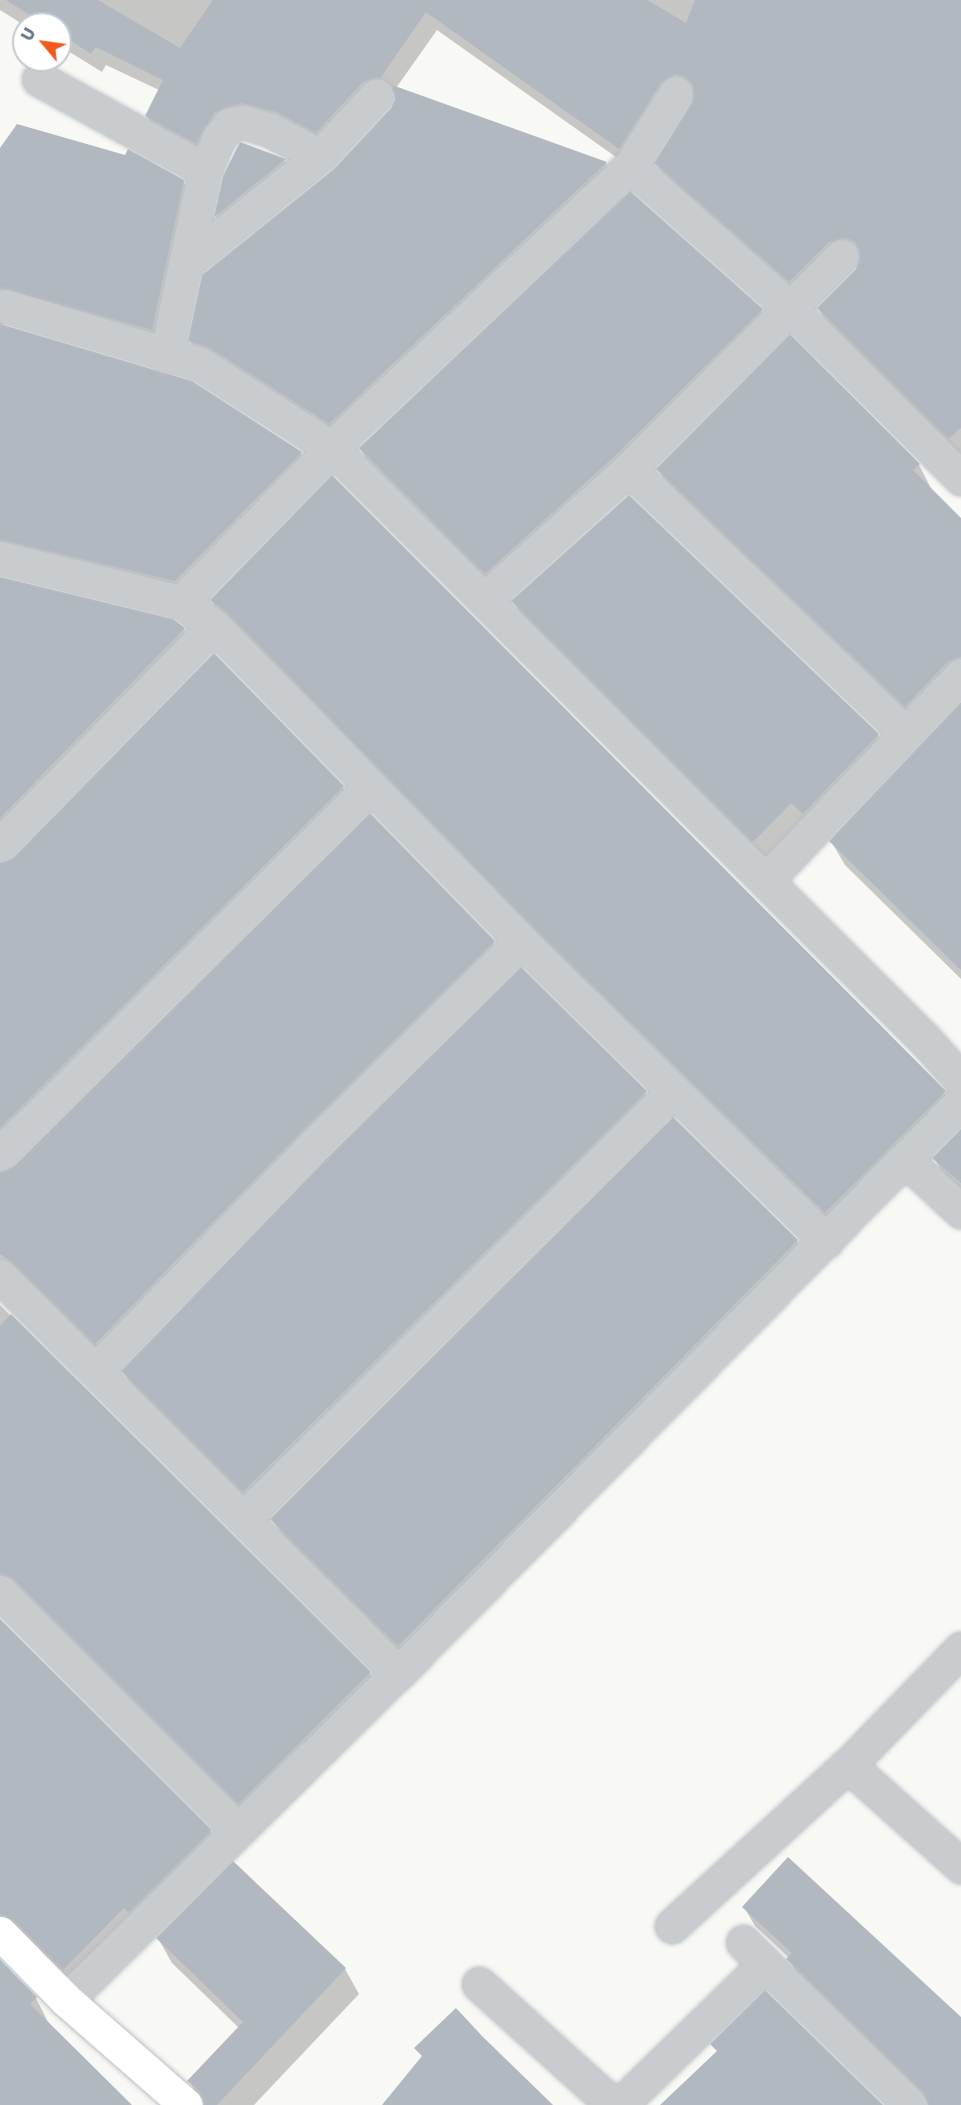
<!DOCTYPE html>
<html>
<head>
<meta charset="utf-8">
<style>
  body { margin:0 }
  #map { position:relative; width:961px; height:2105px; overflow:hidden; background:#f8f8f5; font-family:"Golos Text",sans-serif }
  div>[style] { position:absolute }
  .shadow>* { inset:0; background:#0003 }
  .building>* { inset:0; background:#b1b8bf }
  .roads { filter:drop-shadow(0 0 2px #babfc4) drop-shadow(0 0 2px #babfc4) }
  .street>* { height:33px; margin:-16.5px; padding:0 16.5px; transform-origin:16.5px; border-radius:16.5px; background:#c8cccf }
  .secondary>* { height:33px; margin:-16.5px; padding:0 16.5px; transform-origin:16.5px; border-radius:16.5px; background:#fff }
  span { translate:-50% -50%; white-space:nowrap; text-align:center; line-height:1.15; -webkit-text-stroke:6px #fff; paint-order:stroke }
  .north { position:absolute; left:12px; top:12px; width:60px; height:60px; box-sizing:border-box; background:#fff; border:2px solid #c1c9d0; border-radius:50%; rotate:299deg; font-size:16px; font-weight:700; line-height:24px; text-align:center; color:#657789 }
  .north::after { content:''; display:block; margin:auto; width:21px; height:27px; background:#f15a1d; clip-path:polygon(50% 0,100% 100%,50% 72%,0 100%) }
</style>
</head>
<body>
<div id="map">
  <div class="shadow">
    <div style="clip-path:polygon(0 0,961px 0,961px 456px,829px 327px,818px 308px,857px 270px,860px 259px,849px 256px,801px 300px,667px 181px,656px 163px,694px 103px,694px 94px,687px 93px,630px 167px,437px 30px,396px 88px,606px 163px,616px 181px,340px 442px,201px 359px,190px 341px,392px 109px,397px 99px,395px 90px,327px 151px,253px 122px,207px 161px,157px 134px,147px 116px,159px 90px,106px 65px,102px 72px,60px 46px,60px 24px,24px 25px,0 10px)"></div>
    <div style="clip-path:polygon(241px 143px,285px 161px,297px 181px,228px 237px,216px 217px,224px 176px)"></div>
    <div style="clip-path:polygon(0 150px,183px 181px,197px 206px,166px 354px,5px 317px,3px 327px,191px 383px,301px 453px,315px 477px,190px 605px,0 570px)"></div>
    <div style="clip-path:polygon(761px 310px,775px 334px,499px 597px,374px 473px,360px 448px)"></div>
    <div style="clip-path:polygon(790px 337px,919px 465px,932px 490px,961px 519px,961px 689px,919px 730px,672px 493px,658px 469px)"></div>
    <div style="clip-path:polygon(0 579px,172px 621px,184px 629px,198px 654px,0 858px)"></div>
    <div style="clip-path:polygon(211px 600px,944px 1092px,958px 1116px,839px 1237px,225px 624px)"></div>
    <div style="clip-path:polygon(513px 601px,878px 735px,892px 759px,768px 865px,527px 625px)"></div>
    <div style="clip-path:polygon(214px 655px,343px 787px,357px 812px,0 1167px,0 863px,14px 859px)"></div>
    <div style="clip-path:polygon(961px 704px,961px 979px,845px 865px,831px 841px)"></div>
    <div style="clip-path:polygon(493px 942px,508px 966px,110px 1368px,0 1291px,0 1173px)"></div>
    <div style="clip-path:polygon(645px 1092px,659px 1116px,258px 1516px,137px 1395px,123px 1371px)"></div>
    <div style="clip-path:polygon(673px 1119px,797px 1241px,811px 1265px,412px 1669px,286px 1543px,272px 1519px)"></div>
    <div style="clip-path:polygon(961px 1129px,961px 1194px,948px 1182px,934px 1158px)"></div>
    <div style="clip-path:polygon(0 1305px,370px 1673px,384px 1698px,253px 1828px,0 1605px)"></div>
    <div style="clip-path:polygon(0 1621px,210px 1831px,225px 1856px,78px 1994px,0 1947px)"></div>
    <div style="clip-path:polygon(744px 1907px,961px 2030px,961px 2105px,929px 2105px,799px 1978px,789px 1958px,755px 1926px)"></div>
    <div style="clip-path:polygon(158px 1938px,345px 1969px,359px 1994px,254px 2105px,203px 2105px,189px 2081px,239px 2028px,172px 1963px)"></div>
    <div style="clip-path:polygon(0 1959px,36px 1998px,49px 2024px,131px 2105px,0 2105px)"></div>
  </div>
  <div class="building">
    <div style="clip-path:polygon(6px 0,98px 0,180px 48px,213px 0,647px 0,686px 23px,695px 0,961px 0,961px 428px,948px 439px,817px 308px,856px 269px,860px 252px,855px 242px,846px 238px,829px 242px,789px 282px,654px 163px,692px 102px,693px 85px,685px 77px,676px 74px,661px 83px,619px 149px,426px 12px,381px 77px,363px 82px,316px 133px,276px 112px,241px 103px,215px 112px,196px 144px,145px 116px,163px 80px,96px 47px,91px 54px,60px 34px,60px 24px,44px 24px)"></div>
    <div style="clip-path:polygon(392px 85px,607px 162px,329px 424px,210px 348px,188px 341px,202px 275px,334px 169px,391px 108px,395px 99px)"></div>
    <div style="clip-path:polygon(17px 124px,125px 155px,128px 149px,184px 180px,152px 330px,0 288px,0 148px)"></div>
    <div style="clip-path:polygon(240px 142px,286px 159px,214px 217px,223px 176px)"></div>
    <div style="clip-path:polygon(630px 191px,763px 309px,616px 455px,485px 574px,359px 448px)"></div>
    <div style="clip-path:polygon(0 324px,192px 381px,302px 452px,175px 581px,0 540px)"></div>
    <div style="clip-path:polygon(790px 334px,920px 464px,913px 470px,961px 518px,961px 657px,947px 662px,905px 707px,656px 469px)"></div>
    <div style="clip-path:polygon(332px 475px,946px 1091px,825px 1213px,534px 928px,227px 613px,210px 600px)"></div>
    <div style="clip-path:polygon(629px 495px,879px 734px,803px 814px,791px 803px,753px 842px,511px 601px)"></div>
    <div style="clip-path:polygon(0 577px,173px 619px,185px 628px,0 818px)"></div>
    <div style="clip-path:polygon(214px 653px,344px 786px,0 1128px,0 863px,13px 858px)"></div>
    <div style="clip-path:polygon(961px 702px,961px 970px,829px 841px)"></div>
    <div style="clip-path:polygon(370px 813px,495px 941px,300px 1133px,95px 1344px,13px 1263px,0 1254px,0 1172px,13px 1167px)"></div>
    <div style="clip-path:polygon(521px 967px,647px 1091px,243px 1492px,121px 1371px,326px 1159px)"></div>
    <div style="clip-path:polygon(673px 1117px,798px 1240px,398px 1646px,270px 1519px)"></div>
    <div style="clip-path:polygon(961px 1129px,961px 1183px,932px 1158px)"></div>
    <div style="clip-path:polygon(11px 1314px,371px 1672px,238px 1804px,13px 1579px,0 1574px,0 1326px)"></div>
    <div style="clip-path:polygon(0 1619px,212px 1830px,129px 1912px,124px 1908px,63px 1970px,13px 1920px,0 1915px)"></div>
    <div style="clip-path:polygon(788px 1857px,961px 2017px,961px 2105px,928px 2105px,923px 2092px,786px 1959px,792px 1953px,742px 1907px)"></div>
    <div style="clip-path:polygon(233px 1861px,346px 1968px,217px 2105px,204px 2105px,199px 2091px,187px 2081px,243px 2022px,156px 1938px)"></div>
    <div style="clip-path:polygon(0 1960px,37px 1997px,30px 2004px,132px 2105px,0 2105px)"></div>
    <div style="clip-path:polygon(765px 1990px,883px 2105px,660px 2105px,717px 2051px,710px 2044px)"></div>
    <div style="clip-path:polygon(456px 2008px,483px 2037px,553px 2105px,382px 2105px,422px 2056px,414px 2048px)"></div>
  </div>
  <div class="roads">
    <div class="street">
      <div style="left:39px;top:79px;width:189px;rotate:28.7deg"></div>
      <div style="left:630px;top:166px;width:215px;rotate:41.6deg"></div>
      <div style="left:791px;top:309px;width:240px;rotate:44.8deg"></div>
      <div style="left:188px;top:262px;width:169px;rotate:-38.8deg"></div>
      <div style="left:320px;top:156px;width:83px;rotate:-46.9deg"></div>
      <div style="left:5px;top:306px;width:203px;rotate:16.6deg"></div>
      <div style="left:200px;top:364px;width:158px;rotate:32.6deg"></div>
      <div style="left:333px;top:449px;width:838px;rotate:44.95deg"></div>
      <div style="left:926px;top:1041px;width:52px;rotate:48.1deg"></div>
      <div style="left:166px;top:356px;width:190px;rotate:-78.2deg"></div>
      <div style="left:205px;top:170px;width:34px;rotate:-67deg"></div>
      <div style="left:218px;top:139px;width:19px;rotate:-51deg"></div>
      <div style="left:230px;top:124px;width:14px;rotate:-8deg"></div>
      <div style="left:244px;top:122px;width:27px;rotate:17deg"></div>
      <div style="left:270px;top:130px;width:56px;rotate:27.5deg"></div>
      <div style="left:629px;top:469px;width:382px;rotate:43.7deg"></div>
      <div style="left:0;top:558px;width:186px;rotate:13.7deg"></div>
      <div style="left:181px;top:602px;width:41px;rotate:36deg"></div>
      <div style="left:214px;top:626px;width:440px;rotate:45.7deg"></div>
      <div style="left:521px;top:941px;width:428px;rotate:44.5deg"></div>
      <div style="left:485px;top:599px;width:194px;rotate:-42.1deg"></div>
      <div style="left:629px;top:469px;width:301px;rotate:-45deg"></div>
      <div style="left:181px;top:602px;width:241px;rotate:-45.5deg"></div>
      <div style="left:350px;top:430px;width:385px;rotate:-43.3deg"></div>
      <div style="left:630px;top:166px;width:86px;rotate:-57.8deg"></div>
      <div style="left:0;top:845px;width:306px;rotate:-45.7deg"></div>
      <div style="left:766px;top:880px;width:283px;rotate:-46.4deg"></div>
      <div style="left:0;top:1154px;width:521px;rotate:-44.77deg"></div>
      <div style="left:907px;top:1161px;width:74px;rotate:42.8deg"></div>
      <div style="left:0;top:1276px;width:562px;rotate:44.93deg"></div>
      <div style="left:96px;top:1370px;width:312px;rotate:-45.9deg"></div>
      <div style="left:313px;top:1146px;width:292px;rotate:-44.6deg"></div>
      <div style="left:245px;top:1517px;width:604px;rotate:-44.87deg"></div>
      <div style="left:0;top:1592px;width:337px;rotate:45deg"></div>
      <div style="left:961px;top:1649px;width:162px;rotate:134.2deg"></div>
      <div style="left:848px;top:1765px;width:152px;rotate:41.8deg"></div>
      <div style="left:672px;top:1926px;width:239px;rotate:-42.5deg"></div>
      <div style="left:765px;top:1964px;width:202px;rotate:44.2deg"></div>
      <div style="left:479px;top:1984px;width:181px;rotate:42.1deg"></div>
      <div style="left:66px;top:2000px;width:466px;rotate:-44.6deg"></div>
      <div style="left:398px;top:1673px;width:802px;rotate:-45.4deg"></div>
      <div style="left:620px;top:2105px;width:202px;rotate:-44.2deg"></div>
      <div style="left:765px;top:1964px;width:31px;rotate:-135deg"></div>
    </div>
    <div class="secondary">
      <div style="left:0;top:1933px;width:94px;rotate:45.4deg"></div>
      <div style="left:66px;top:2000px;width:159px;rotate:41.2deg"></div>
    </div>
  </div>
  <div class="north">U</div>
</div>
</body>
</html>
